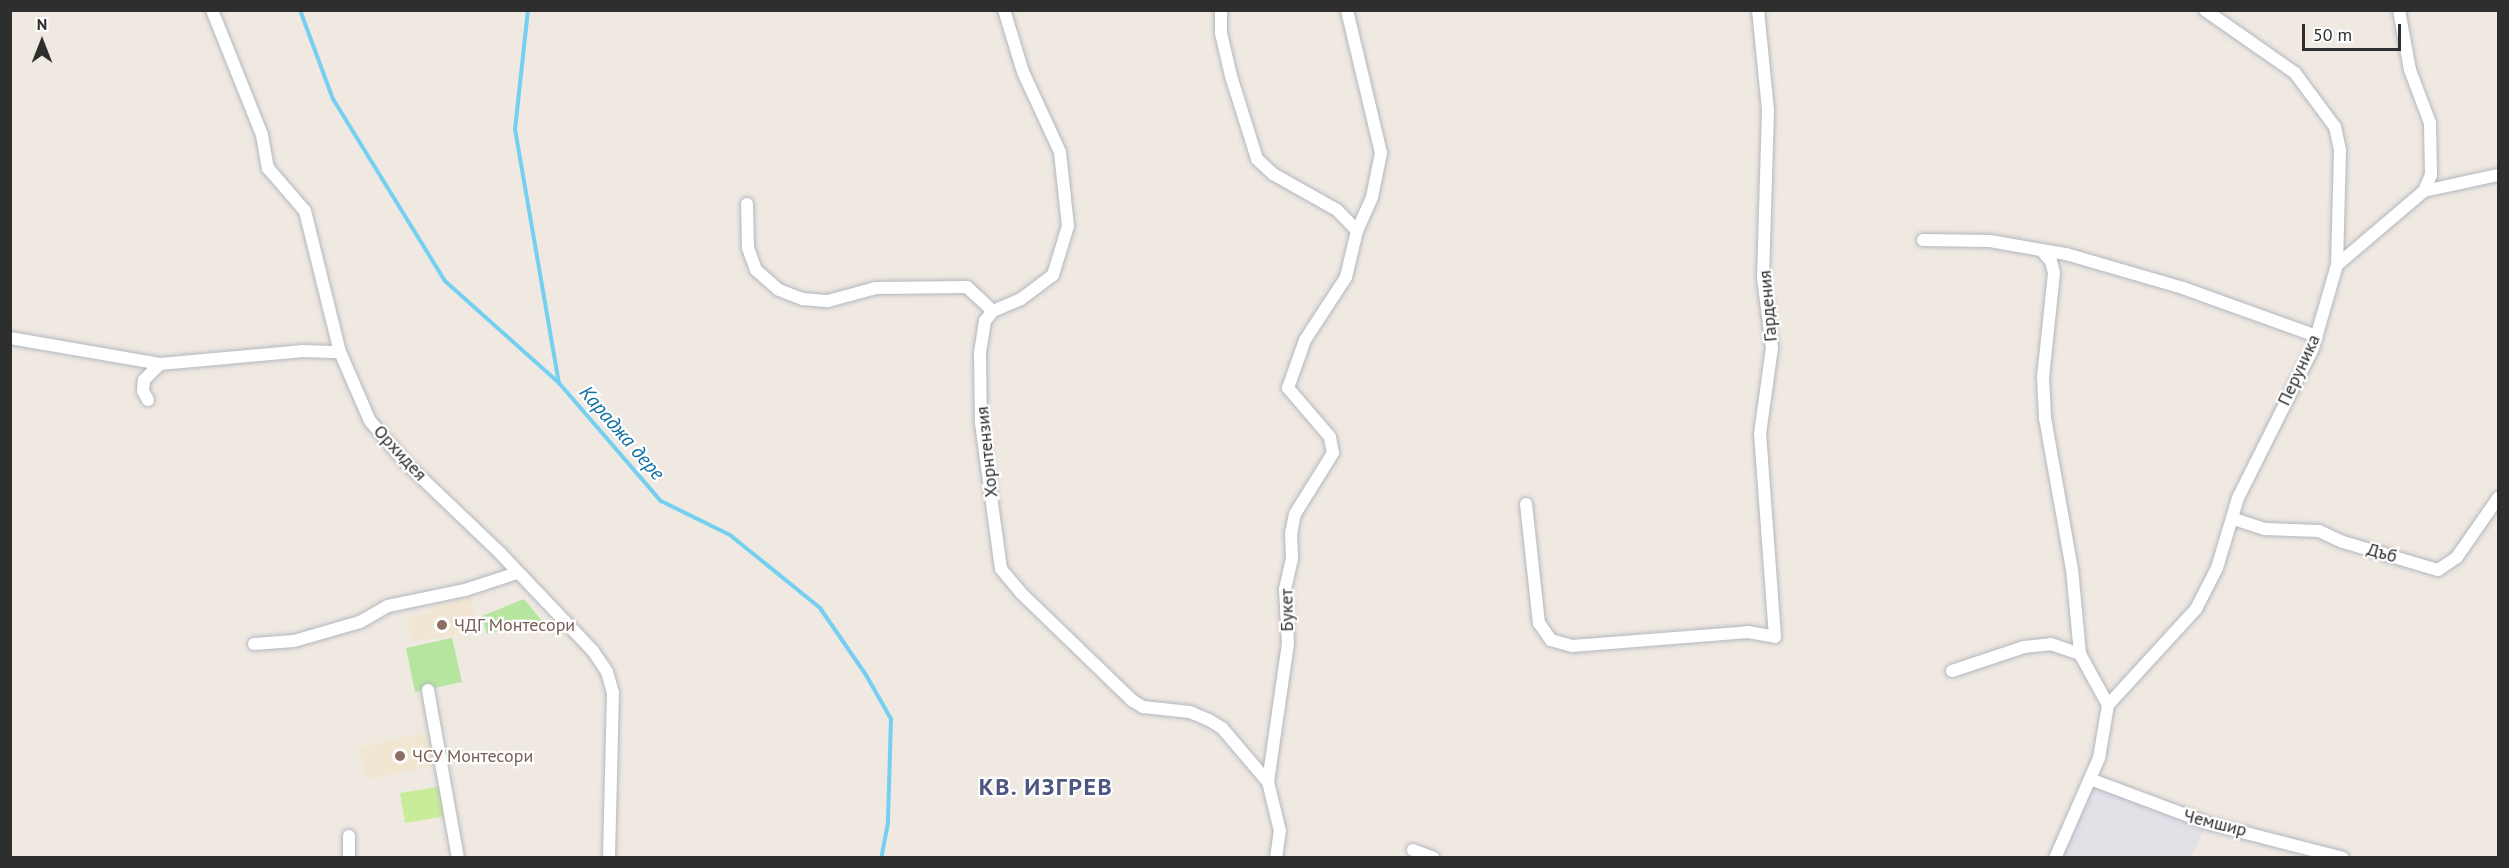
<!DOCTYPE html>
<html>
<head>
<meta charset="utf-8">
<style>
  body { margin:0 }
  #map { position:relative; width:2509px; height:868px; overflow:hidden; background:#efe9e1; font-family:"PT Sans",sans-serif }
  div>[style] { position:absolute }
  .industrial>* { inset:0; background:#e3e1e8 }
  .education>* { inset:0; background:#f0e6d1 }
  .green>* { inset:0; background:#b6e59e }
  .pitch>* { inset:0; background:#c9ec9a }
  .stream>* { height:4px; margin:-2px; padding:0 2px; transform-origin:2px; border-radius:2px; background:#75cff0 }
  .roads { filter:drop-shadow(0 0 2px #b4b7c1) drop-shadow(0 0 2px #b4b7c1) }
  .minor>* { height:12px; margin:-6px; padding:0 6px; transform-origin:6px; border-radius:6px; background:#fff }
  .dots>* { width:16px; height:16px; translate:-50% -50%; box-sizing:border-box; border:3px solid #fff; border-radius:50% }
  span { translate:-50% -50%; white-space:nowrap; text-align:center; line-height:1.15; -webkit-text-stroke:4.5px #fff; paint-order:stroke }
  .street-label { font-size:18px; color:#2e2e2e }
  .education-label { font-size:18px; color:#785e54 }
  .left { translate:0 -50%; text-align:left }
  .water-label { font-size:20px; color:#0d6fa3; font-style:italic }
  .district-label { font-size:24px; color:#4d5680; font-weight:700; letter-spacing:1.5px }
  .frame { position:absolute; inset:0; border:12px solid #2e2e2e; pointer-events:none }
  .north { position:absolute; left:12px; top:12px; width:60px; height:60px; -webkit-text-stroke:4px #fff; paint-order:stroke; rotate:0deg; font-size:16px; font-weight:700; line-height:24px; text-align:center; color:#2e2e2e }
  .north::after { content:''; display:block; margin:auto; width:21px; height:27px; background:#2e2e2e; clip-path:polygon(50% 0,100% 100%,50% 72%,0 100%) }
  .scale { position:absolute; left:2302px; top:24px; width:99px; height:27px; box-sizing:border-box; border:3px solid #2e2e2e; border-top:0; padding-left:8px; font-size:18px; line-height:21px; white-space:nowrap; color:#2e2e2e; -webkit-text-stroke:4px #fff; paint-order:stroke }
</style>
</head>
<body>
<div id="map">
  <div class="industrial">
    <div style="clip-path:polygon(2090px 779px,2207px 823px,2191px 857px,2055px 858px)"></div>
  </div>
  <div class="education">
    <div style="clip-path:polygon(471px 598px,478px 632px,411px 642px,406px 618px,430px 613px,429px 607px)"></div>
    <div style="clip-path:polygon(436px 731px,442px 765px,365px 779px,358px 747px)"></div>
  </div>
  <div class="green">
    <div style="clip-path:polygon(524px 599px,543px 622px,487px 634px,482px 616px)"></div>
    <div style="clip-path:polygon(452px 638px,462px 682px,415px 692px,406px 648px)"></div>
  </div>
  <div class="pitch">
    <div style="clip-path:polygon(443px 786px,447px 816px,405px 823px,400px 793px)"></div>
  </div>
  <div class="stream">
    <div style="left:300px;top:10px;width:95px;rotate:69.7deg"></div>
    <div style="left:333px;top:99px;width:214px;rotate:58.4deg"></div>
    <div style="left:445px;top:281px;width:153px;rotate:41.8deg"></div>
    <div style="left:559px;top:383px;width:156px;rotate:49.2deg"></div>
    <div style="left:661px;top:501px;width:77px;rotate:26.2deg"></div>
    <div style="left:730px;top:535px;width:116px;rotate:39deg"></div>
    <div style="left:820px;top:608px;width:81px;rotate:55.5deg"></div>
    <div style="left:866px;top:675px;width:51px;rotate:60.4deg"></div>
    <div style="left:891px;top:719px;width:104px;rotate:91.7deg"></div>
    <div style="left:888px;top:823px;width:36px;rotate:101deg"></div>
    <div style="left:528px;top:10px;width:120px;rotate:96.2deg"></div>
    <div style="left:515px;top:129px;width:258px;rotate:80.2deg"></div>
  </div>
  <div class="roads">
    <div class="minor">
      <div style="left:212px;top:10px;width:135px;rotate:68.2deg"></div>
      <div style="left:262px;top:135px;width:34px;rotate:80deg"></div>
      <div style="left:268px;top:168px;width:57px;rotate:49.3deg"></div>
      <div style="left:305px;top:211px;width:145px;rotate:76.1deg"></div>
      <div style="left:340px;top:352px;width:75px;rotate:66.5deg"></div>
      <div style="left:370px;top:421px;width:57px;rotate:49.3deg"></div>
      <div style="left:407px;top:464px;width:129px;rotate:43.7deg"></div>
      <div style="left:500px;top:553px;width:135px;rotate:46.5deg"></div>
      <div style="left:593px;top:651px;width:25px;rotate:56deg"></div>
      <div style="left:607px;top:672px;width:22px;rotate:74deg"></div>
      <div style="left:613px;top:693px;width:165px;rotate:91.4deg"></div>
      <div style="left:1221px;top:10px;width:23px;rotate:90deg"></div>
      <div style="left:1221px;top:33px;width:44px;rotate:76.9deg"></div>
      <div style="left:1231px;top:76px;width:87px;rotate:72.6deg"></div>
      <div style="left:1257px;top:159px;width:22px;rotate:43deg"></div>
      <div style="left:1273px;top:174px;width:73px;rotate:29.4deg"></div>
      <div style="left:1337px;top:210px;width:29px;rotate:46deg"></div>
      <div style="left:2399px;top:10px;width:61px;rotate:79.6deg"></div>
      <div style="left:2410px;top:70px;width:57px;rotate:69.3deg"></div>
      <div style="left:2430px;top:123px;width:52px;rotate:88.9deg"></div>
      <div style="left:2431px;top:175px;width:17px;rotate:114deg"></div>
      <div style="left:747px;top:204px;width:44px;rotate:88.7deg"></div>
      <div style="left:748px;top:248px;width:23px;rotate:70deg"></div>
      <div style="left:756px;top:270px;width:30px;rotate:41deg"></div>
      <div style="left:779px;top:290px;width:26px;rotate:21deg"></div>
      <div style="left:803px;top:299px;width:25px;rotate:5deg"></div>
      <div style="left:828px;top:301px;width:50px;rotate:-15.2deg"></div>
      <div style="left:876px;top:288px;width:91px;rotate:-0.6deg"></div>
      <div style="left:967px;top:287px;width:35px;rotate:43deg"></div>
      <div style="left:993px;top:311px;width:13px;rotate:129deg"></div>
      <div style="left:985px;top:321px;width:33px;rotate:99deg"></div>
      <div style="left:980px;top:354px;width:69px;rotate:89.2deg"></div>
      <div style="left:981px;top:423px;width:147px;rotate:82.2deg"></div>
      <div style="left:1001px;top:569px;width:30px;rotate:50deg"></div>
      <div style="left:1020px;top:592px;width:157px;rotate:44deg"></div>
      <div style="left:1133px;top:701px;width:12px;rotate:31deg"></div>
      <div style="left:1143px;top:707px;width:47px;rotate:6.1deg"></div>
      <div style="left:1190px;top:712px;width:21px;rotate:23deg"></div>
      <div style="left:1209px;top:720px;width:15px;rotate:32deg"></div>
      <div style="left:1222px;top:728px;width:71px;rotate:49.6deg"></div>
      <div style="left:1923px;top:240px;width:67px;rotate:0.9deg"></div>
      <div style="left:1990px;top:241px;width:52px;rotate:10deg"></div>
      <div style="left:2041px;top:250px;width:15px;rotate:48deg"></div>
      <div style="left:2051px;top:261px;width:12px;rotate:76deg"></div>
      <div style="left:2054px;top:273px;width:105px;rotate:96deg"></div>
      <div style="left:2043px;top:377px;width:41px;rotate:87.2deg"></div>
      <div style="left:2045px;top:418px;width:153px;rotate:79.9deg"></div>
      <div style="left:2072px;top:569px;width:85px;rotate:84.6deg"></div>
      <div style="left:2080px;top:654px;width:58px;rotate:61.2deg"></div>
      <div style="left:2108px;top:705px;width:54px;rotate:99.6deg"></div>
      <div style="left:2099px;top:758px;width:109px;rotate:113.7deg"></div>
      <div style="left:2041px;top:250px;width:25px;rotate:9deg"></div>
      <div style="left:2066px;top:254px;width:122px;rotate:16.2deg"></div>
      <div style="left:2183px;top:288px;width:141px;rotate:19.8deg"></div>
      <div style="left:2337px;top:265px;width:114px;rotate:-40.4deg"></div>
      <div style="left:2424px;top:191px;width:76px;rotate:-12.2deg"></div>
      <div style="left:993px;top:311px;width:30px;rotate:-23deg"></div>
      <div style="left:1021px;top:299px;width:40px;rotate:-37deg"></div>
      <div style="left:1053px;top:275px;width:51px;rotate:-73deg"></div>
      <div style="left:1068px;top:226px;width:74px;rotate:-96.2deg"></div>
      <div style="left:1060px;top:152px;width:88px;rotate:-114.8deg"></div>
      <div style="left:1023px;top:72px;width:65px;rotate:-107deg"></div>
      <div style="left:10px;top:338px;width:152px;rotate:9.8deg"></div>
      <div style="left:160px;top:364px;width:144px;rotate:-5.2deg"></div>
      <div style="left:303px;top:351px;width:37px;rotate:2deg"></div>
      <div style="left:148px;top:400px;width:10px;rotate:-119deg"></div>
      <div style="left:143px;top:391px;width:11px;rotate:-85deg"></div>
      <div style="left:144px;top:380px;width:23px;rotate:-45deg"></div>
      <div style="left:1526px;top:504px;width:120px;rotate:83.8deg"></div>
      <div style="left:1539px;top:623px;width:21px;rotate:55deg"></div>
      <div style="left:1551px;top:640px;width:22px;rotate:16deg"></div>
      <div style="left:1572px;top:646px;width:177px;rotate:-4.5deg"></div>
      <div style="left:1748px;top:632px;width:27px;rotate:10deg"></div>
      <div style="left:1775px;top:637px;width:204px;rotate:-94.2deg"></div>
      <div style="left:1760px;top:434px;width:87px;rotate:-82.1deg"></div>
      <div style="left:1772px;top:348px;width:71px;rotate:-97.3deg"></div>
      <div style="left:1763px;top:278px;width:168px;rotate:-88.3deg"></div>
      <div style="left:1768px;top:110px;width:100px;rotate:-95.7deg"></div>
      <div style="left:2234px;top:519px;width:33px;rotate:18deg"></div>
      <div style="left:2265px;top:529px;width:54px;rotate:2.1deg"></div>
      <div style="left:2319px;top:531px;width:26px;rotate:25deg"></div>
      <div style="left:2343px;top:542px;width:99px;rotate:16.4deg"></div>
      <div style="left:2438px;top:570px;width:23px;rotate:-34deg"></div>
      <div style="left:2457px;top:557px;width:72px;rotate:-55.2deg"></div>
      <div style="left:254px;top:644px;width:40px;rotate:-4.3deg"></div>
      <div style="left:294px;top:641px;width:69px;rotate:-16.1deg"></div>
      <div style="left:360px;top:622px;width:32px;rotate:-30deg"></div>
      <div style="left:388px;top:606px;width:79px;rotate:-11.7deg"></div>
      <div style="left:465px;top:590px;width:55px;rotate:-18.1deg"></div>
      <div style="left:1952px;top:671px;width:76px;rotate:-18.4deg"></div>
      <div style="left:2024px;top:647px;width:27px;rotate:-6deg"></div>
      <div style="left:2051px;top:644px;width:31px;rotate:19deg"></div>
      <div style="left:428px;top:690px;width:171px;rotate:79.9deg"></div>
      <div style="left:2108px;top:705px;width:130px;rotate:-47.5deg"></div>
      <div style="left:2196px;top:609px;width:46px;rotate:-62.9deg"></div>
      <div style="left:2217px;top:568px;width:73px;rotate:-73.3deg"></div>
      <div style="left:2238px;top:498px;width:168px;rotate:-63.4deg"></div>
      <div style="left:2313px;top:348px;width:86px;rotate:-73.9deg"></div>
      <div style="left:2337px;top:265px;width:115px;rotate:-88.5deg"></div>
      <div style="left:2340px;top:150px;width:24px;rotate:-102deg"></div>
      <div style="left:2335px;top:127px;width:67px;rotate:-126.5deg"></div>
      <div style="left:2295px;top:73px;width:110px;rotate:-145deg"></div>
      <div style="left:2090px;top:779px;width:125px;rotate:20.6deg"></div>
      <div style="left:2207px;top:823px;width:140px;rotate:14.4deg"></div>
      <div style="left:349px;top:836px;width:22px;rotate:90deg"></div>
      <div style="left:1413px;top:850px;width:22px;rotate:21deg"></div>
      <div style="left:1276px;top:858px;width:27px;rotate:-82deg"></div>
      <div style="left:1280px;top:831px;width:50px;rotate:-103.8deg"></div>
      <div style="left:1268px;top:782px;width:140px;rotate:-81.8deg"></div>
      <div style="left:1288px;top:643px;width:54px;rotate:-93.2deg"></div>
      <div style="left:1285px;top:589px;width:31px;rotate:-77deg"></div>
      <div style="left:1292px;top:559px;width:25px;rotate:-92deg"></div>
      <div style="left:1291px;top:534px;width:20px;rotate:-79deg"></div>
      <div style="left:1295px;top:514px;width:72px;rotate:-58.1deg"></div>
      <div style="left:1333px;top:453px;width:16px;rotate:-101deg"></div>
      <div style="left:1330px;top:437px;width:65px;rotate:-130.6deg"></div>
      <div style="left:1288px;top:388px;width:51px;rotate:-70.5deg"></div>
      <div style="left:1305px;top:340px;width:75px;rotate:-56.9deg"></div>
      <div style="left:1346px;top:277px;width:47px;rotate:-76.6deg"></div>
      <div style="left:1357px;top:231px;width:37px;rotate:-66deg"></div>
      <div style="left:1372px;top:197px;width:45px;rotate:-78.4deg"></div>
      <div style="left:1381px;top:153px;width:147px;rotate:-103.4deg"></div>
    </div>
  </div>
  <div class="dots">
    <div style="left:442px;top:625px;background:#8d6e63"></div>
    <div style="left:400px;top:756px;background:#8d6e63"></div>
  </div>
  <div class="street-label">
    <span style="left:1768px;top:306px;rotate:-95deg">Гардения</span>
    <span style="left:2299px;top:370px;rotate:-65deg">Перуника</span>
    <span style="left:987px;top:452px;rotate:-96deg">Хорнтензия</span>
    <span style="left:400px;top:453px;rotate:47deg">Орхидея</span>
    <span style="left:2382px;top:553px;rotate:16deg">Дъб</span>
    <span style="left:1287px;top:610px;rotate:-91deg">Букет</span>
    <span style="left:2215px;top:823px;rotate:14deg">Чемшир</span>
  </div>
  <div class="education-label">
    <span class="left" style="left:454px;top:625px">ЧДГ Монтесори</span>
    <span class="left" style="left:412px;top:756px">ЧСУ Монтесори</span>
  </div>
  <div class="water-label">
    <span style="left:622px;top:433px;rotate:49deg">Караджа дере</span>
  </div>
  <div class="district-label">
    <span style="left:1046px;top:787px">КВ. ИЗГРЕВ</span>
  </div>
  <div class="frame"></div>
  <div class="north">N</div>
  <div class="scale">50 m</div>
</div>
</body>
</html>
